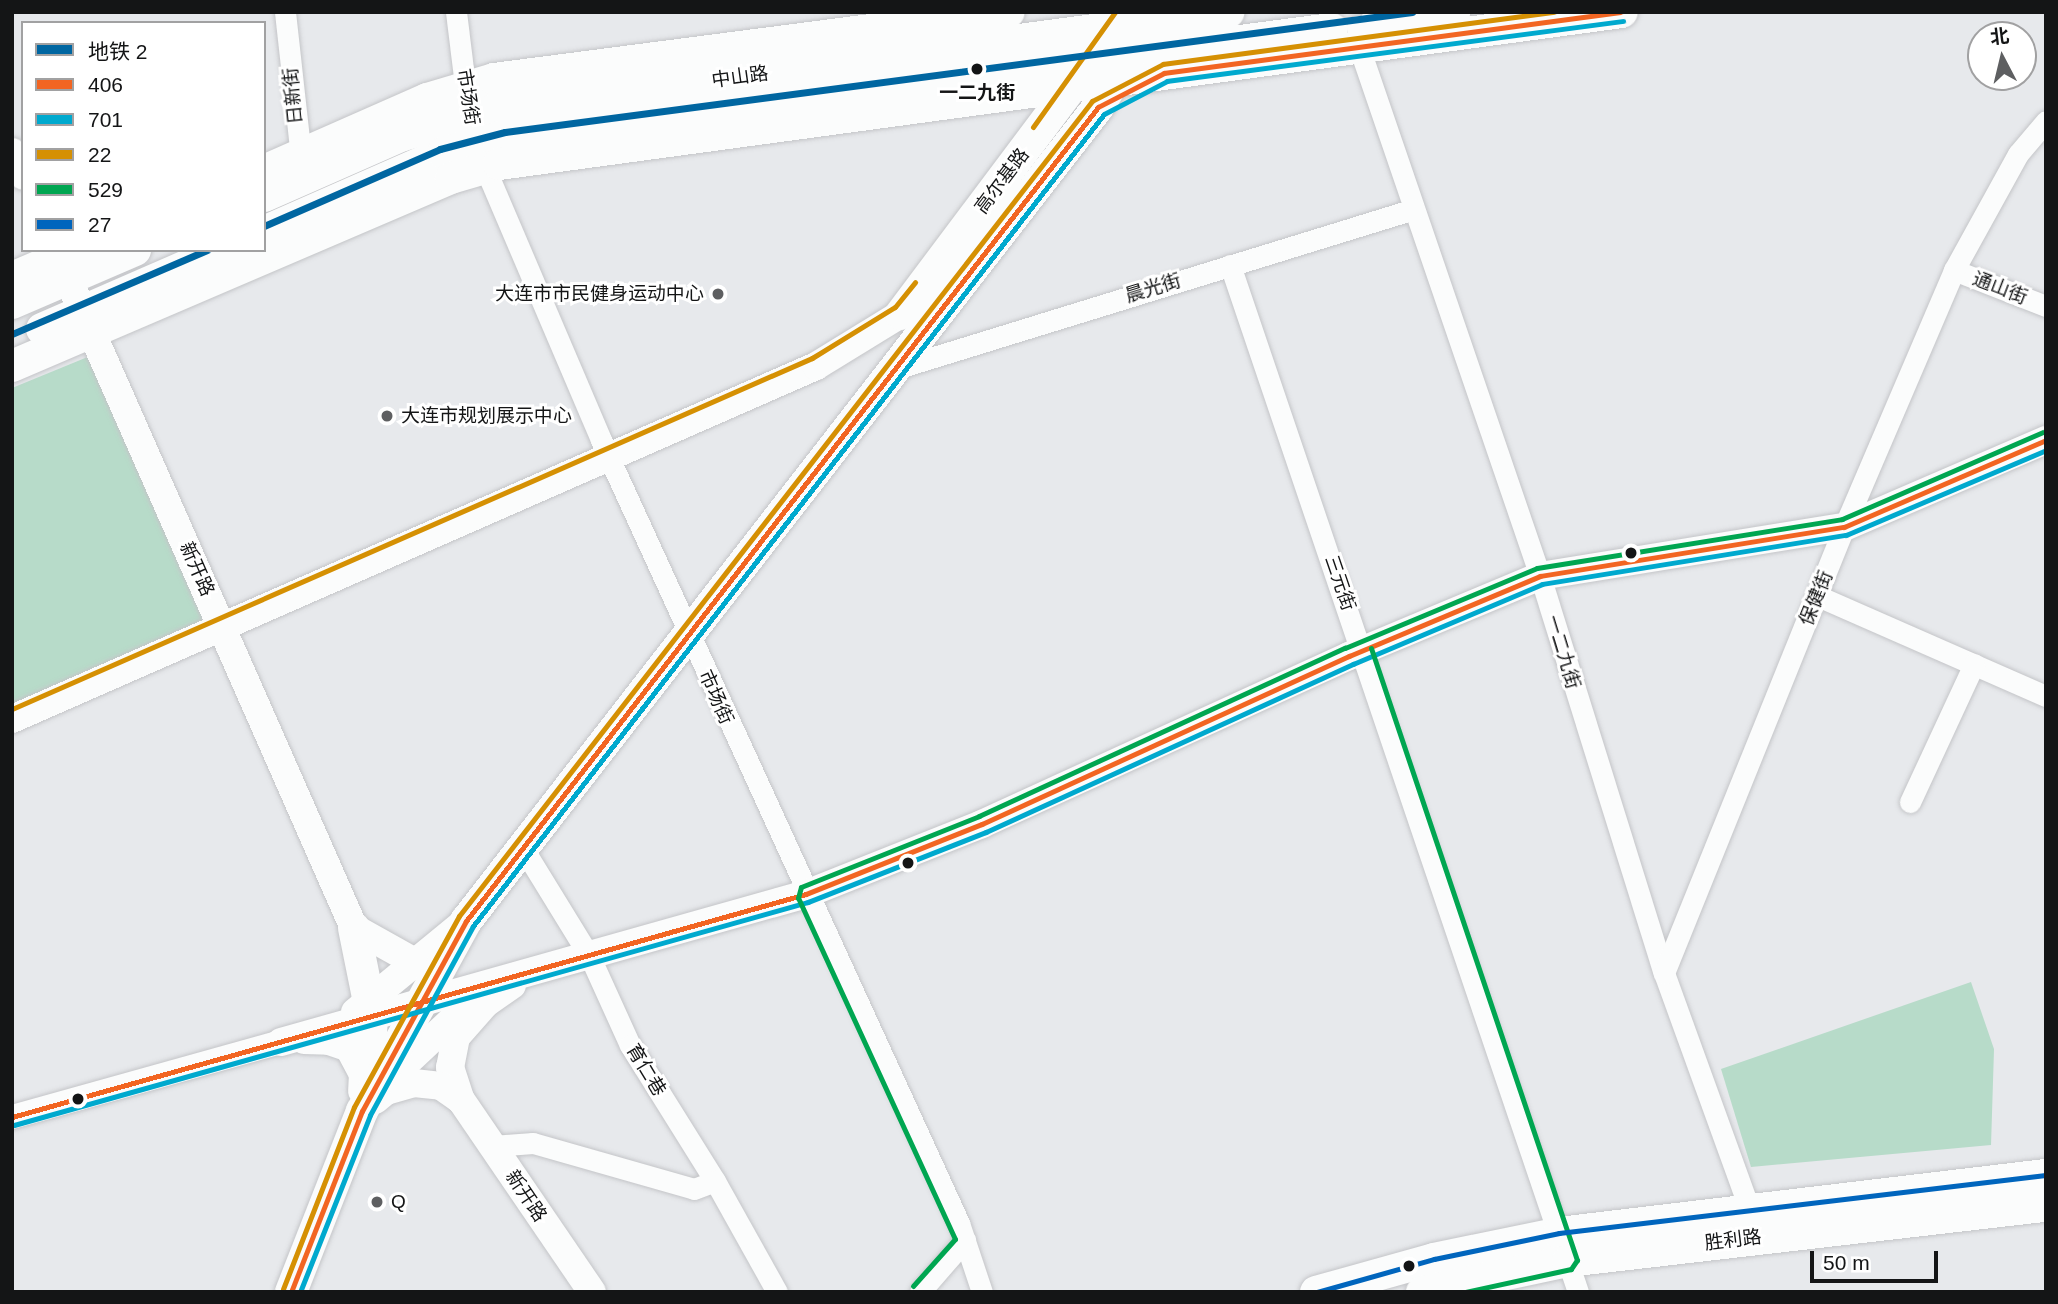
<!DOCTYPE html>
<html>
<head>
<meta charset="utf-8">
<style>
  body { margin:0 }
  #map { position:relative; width:2058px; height:1304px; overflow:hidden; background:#e7e9ec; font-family:Arial,"Noto Sans SC",sans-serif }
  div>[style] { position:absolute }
  .green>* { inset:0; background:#b7dbc9 }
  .roads { filter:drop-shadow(0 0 2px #c4c5c8) drop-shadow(0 0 2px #c4c5c8) }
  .minor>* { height:21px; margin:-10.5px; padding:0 10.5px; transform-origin:10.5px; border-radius:10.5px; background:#fbfcfc }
  .tertiary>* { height:24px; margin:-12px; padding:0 12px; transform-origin:12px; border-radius:12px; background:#fbfcfc }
  .secondary>* { height:28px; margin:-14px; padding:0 14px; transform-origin:14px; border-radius:14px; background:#fbfcfc }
  .primary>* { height:32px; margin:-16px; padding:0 16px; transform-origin:16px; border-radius:16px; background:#fbfcfc }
  .bus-1>* { height:5px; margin:-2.5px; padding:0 2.5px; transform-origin:2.5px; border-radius:2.5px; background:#f26522 }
  .bus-2>* { height:5px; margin:-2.5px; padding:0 2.5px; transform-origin:2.5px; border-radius:2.5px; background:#00a9ce }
  .bus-3>* { height:5px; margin:-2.5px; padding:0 2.5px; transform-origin:2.5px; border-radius:2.5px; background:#d59003 }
  .bus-4>* { height:5px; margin:-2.5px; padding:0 2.5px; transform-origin:2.5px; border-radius:2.5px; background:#00a651 }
  .bus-5>* { height:5px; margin:-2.5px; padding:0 2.5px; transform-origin:2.5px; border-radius:2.5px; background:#0065bd }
  .metro-1>* { height:7px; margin:-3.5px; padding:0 3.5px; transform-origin:3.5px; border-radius:3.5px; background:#0066a1 }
  .dots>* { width:19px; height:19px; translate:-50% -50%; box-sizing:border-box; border:4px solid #fff; border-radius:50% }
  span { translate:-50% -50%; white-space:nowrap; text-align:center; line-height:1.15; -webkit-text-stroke:6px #fff; paint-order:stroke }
  .street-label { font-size:19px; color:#141516 }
  .stop-label { font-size:19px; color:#141516; font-weight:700 }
  .poi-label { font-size:19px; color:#141516 }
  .right { translate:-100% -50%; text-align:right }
  .left { translate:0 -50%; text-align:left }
  .frame { position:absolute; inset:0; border:14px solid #141516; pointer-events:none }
  .legend { position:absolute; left:21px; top:21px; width:245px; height:231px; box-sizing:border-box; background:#fff; border:2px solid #a1a1a2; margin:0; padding:9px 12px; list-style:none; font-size:21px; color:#141516 }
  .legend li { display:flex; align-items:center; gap:14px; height:35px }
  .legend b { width:35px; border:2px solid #a1a1a2 }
  .north { position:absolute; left:1967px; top:21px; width:70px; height:70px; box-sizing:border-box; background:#fff; border:2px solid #a1a1a2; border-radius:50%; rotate:353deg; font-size:19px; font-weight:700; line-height:28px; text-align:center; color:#141516 }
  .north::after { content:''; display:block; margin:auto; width:24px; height:32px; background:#5e5f61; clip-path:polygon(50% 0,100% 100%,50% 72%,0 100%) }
  .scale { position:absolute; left:1810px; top:1251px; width:128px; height:32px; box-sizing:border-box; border:4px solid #141516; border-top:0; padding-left:9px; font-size:21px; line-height:24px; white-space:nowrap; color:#141516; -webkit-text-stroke:5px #fff; paint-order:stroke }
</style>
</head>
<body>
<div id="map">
  <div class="green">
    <div style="clip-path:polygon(90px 356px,208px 626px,12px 710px,12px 388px)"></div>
    <div style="clip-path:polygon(1971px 982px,1994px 1049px,1991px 1145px,1751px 1167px,1721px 1069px)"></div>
  </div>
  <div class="roads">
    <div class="minor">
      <div style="left:285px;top:12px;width:156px;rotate:83.7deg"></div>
      <div style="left:456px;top:12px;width:90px;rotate:83deg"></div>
      <div style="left:1357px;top:26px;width:21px;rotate:85deg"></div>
      <div style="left:1359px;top:47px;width:559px;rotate:71.11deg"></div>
      <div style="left:1540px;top:576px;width:416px;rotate:72.7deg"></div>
      <div style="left:1664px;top:973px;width:265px;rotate:70.1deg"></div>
      <div style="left:480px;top:156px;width:309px;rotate:66.9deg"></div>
      <div style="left:601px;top:440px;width:861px;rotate:65.43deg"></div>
      <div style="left:959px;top:1223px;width:73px;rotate:71.6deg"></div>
      <div style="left:1230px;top:265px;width:1084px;rotate:71.28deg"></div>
      <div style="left:1954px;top:270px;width:99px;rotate:21.4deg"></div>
      <div style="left:895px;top:369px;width:543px;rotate:-17.13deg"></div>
      <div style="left:1818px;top:596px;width:249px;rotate:23.7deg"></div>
      <div style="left:1910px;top:802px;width:152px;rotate:-65.1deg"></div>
      <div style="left:521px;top:845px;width:132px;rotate:58.4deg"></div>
      <div style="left:590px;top:957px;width:97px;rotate:65.6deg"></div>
      <div style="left:630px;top:1045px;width:160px;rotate:58deg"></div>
      <div style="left:715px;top:1181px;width:127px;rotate:60.8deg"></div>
      <div style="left:1664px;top:973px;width:481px;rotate:-68deg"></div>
      <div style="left:1844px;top:527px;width:280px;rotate:-66.8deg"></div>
      <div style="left:1954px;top:270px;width:132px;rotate:-61.1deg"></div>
      <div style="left:2018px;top:154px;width:43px;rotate:-49.7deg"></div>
      <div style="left:492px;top:1146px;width:41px;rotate:-4.2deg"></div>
      <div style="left:533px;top:1143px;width:167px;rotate:15.9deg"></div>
      <div style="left:694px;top:1189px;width:22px;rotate:-21deg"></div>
      <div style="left:920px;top:1292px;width:69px;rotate:-49.1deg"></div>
    </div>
    <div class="tertiary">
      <div style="left:12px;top:1117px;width:279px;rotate:-15.6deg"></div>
    </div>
    <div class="secondary">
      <div style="left:12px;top:152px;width:26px;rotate:65deg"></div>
      <div style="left:59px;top:258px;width:732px;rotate:66.24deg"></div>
      <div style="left:12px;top:719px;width:878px;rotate:-23.7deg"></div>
      <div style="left:816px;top:366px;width:100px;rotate:-31.5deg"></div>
      <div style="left:354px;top:928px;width:86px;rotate:29.2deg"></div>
      <div style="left:512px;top:985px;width:32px;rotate:145deg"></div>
      <div style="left:486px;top:1003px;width:45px;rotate:131.4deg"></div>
      <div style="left:456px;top:1037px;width:31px;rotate:101deg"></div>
      <div style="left:450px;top:1067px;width:35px;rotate:72deg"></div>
      <div style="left:461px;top:1100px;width:232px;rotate:55.7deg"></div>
      <div style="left:355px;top:1012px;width:137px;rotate:-39.4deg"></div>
      <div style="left:304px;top:1040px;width:25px;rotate:2deg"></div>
      <div style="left:329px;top:1041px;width:21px;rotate:19deg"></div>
      <div style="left:349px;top:1048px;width:30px;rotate:62deg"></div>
      <div style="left:363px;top:1074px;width:17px;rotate:93deg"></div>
      <div style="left:281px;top:1042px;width:545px;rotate:-15.74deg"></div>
      <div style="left:806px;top:894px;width:189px;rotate:-21.7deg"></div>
      <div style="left:982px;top:824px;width:404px;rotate:-24.6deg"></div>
      <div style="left:1349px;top:656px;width:207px;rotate:-22.7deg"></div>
      <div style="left:1540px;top:576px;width:308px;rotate:-9.2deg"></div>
      <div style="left:1844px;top:527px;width:220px;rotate:-23.3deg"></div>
      <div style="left:387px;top:1081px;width:110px;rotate:-43.2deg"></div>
      <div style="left:375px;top:1100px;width:14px;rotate:-39deg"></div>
      <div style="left:386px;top:1091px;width:29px;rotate:-16deg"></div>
      <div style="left:414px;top:1083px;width:27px;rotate:6deg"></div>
      <div style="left:441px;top:1086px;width:24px;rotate:35deg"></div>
    </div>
    <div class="primary">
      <div style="left:1376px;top:23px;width:79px;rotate:-8deg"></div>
      <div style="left:264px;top:171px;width:178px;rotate:-23.8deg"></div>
      <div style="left:427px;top:99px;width:70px;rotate:-16.6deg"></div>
      <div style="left:494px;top:79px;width:519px;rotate:-7.41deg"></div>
      <div style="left:264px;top:196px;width:152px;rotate:-23.7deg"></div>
      <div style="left:403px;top:135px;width:93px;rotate:-15.5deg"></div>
      <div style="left:493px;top:110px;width:742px;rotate:-7.58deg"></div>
      <div style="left:264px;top:232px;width:196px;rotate:-23.8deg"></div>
      <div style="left:443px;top:153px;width:56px;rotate:-15.5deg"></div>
      <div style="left:497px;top:138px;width:842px;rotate:-7.44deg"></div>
      <div style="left:12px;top:278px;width:71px;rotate:-23.3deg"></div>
      <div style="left:12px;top:303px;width:134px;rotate:-23.3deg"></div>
      <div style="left:901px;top:314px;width:298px;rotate:-53.1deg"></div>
      <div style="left:42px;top:329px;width:197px;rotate:-23.6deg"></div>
      <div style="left:12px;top:366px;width:478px;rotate:-23.2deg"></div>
      <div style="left:451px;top:178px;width:50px;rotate:-16.3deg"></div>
      <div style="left:499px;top:164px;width:1133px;rotate:-7.71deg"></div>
      <div style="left:354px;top:928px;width:91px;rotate:78.6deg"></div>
      <div style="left:372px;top:1017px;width:65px;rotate:93.5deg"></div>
      <div style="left:291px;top:1292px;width:194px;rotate:-68.6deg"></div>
      <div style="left:362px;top:1111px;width:217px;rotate:-61.3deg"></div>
      <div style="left:466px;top:921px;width:1031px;rotate:-52.17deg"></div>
      <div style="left:1098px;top:107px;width:61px;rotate:-58.4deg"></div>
      <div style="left:1130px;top:55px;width:44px;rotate:-79.5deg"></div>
      <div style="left:1316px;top:1292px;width:123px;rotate:-15.6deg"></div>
      <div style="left:1434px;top:1259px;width:128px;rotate:-11.7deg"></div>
      <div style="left:1559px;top:1233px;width:490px;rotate:-6.8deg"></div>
      <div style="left:1422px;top:1292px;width:149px;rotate:-12deg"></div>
      <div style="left:1568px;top:1261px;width:481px;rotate:-6.6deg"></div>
    </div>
  </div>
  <div class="bus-1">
    <div style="left:12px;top:1117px;width:825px;rotate:-15.69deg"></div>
    <div style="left:806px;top:894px;width:189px;rotate:-21.7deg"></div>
    <div style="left:982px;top:824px;width:404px;rotate:-24.6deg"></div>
    <div style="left:1349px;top:656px;width:207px;rotate:-22.7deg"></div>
    <div style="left:1540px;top:576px;width:308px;rotate:-9.2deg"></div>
    <div style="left:1844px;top:527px;width:220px;rotate:-23.3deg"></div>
    <div style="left:291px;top:1292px;width:194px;rotate:-68.6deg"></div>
    <div style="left:362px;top:1111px;width:217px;rotate:-61.3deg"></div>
    <div style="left:466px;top:921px;width:1031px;rotate:-52.17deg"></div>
    <div style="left:1098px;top:107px;width:74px;rotate:-27.3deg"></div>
    <div style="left:1164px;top:73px;width:460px;rotate:-7.6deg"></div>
  </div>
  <div class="bus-2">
    <div style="left:14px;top:1125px;width:825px;rotate:-15.69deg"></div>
    <div style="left:808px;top:902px;width:191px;rotate:-21.5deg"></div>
    <div style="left:986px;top:832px;width:404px;rotate:-24.6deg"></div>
    <div style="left:1353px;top:664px;width:205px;rotate:-22.9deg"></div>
    <div style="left:1542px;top:584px;width:308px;rotate:-9.2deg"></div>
    <div style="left:1846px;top:535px;width:217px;rotate:-23deg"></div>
    <div style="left:300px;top:1292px;width:190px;rotate:-68.4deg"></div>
    <div style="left:370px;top:1115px;width:215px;rotate:-61.4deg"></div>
    <div style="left:473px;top:926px;width:1028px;rotate:-52.15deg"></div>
    <div style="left:1104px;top:114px;width:71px;rotate:-27.6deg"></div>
    <div style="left:1167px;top:81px;width:460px;rotate:-7.5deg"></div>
  </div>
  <div class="bus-3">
    <div style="left:1033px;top:127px;width:141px;rotate:-54.5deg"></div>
    <div style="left:12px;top:709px;width:874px;rotate:-23.69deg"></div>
    <div style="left:812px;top:358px;width:97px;rotate:-31.6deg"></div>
    <div style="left:895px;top:307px;width:32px;rotate:-51deg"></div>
    <div style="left:283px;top:1289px;width:195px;rotate:-68.7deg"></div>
    <div style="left:354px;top:1107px;width:218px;rotate:-61.2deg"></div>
    <div style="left:459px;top:916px;width:1032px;rotate:-52.16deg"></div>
    <div style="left:1092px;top:101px;width:80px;rotate:-27.5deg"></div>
    <div style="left:1163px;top:64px;width:394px;rotate:-7.6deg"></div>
  </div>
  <div class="bus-4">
    <div style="left:1371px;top:648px;width:646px;rotate:71.4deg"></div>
    <div style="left:1577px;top:1260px;width:11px;rotate:124deg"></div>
    <div style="left:1571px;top:1269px;width:108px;rotate:167.8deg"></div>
    <div style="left:913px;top:1286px;width:63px;rotate:-48.2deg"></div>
    <div style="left:955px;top:1239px;width:375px;rotate:-114.7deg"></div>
    <div style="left:798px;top:898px;width:11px;rotate:-75deg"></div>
    <div style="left:801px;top:887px;width:192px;rotate:-21.7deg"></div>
    <div style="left:979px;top:816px;width:403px;rotate:-24.7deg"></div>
    <div style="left:1345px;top:648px;width:208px;rotate:-22.6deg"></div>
    <div style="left:1537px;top:568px;width:309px;rotate:-9.1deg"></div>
    <div style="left:1842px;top:519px;width:219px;rotate:-23.4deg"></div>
  </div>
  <div class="bus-5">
    <div style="left:1317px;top:1292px;width:122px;rotate:-15.8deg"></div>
    <div style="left:1434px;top:1259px;width:128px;rotate:-11.7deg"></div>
    <div style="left:1559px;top:1233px;width:490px;rotate:-6.8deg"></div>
  </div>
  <div class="metro-1">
    <div style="left:264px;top:226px;width:192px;rotate:-23.6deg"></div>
    <div style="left:440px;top:149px;width:67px;rotate:-14.7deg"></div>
    <div style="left:505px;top:132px;width:915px;rotate:-7.54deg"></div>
    <div style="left:12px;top:334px;width:212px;rotate:-23.3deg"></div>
  </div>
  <div class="dots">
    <div style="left:977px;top:69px;background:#141516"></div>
    <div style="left:718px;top:294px;background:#5e5f61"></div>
    <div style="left:387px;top:416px;background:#5e5f61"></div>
    <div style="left:1631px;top:553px;background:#141516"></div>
    <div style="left:908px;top:863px;background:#141516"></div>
    <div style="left:78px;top:1099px;background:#141516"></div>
    <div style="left:377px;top:1202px;background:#5e5f61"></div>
    <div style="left:1409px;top:1266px;background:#141516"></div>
  </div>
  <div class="street-label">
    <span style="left:740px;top:77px;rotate:-8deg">中山路</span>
    <span style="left:293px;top:96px;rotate:-96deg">日新街</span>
    <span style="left:468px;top:97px;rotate:81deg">市场街</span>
    <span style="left:1002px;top:181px;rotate:-53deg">高尔基路</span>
    <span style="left:1153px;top:288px;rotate:-17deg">晨光街</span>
    <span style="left:2000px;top:288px;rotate:21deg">通山街</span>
    <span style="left:197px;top:569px;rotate:66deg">新开路</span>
    <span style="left:1340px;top:583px;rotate:71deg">三元街</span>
    <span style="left:1816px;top:598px;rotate:-68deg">保健街</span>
    <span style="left:1563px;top:652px;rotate:73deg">一二九街</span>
    <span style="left:716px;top:697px;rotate:66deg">市场街</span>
    <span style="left:646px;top:1070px;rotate:59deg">育仁巷</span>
    <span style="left:526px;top:1196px;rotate:56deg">新开路</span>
    <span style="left:1733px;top:1240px;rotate:-7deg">胜利路</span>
  </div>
  <div class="stop-label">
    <span style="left:977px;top:93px">一二九街</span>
  </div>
  <div class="poi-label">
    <span class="right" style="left:704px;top:294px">大连市市民健身运动中心</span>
    <span class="left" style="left:401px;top:416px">大连市规划展示中心</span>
    <span class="left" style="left:391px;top:1202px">Q</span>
  </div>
  <div class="frame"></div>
  <ul class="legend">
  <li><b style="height:9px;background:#0066a1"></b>地铁 2</li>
  <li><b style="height:9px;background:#f26522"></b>406</li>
  <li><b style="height:9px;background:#00a9ce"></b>701</li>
  <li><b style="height:9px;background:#d59003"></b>22</li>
  <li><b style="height:9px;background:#00a651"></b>529</li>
  <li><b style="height:9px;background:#0065bd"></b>27</li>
  </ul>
  <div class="north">北</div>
  <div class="scale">50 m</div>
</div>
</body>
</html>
